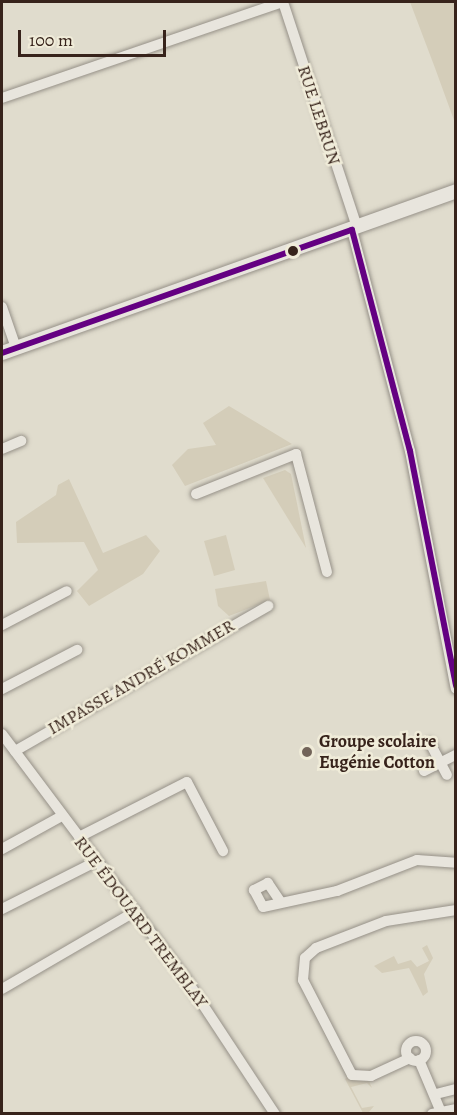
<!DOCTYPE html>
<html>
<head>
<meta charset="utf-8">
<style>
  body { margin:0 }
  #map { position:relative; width:457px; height:1115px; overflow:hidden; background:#e0dccd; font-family:Alegreya,serif }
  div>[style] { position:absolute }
  .green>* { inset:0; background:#d4cdb9 }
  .roads { filter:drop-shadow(0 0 2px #969188) drop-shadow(0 0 2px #969188) }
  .minor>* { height:10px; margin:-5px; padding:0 5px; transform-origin:5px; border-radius:5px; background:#e8e5dd }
  .minor>.ring { margin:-5px; padding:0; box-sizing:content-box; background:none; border:10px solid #e8e5dd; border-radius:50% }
  .tertiary>* { height:14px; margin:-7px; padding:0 7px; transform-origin:7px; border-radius:7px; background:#e8e5dd }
  .bus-1>* { height:6px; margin:-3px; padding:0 3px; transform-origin:3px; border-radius:3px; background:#640082 }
  .dots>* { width:16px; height:16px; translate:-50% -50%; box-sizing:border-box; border:3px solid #f0ecd9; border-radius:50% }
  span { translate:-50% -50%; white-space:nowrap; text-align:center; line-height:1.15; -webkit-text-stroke:5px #f0ecd9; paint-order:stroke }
  .street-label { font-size:18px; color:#37231b }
  .poi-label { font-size:18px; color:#37231b; font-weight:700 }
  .left { translate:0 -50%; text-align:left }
  .frame { position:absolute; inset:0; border:3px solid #37231b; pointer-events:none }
  .scale { position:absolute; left:18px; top:30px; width:148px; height:27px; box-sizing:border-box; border:3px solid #37231b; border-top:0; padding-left:8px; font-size:18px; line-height:21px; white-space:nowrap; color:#37231b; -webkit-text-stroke:4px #f0ecd9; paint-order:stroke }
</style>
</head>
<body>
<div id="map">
  <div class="green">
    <div style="clip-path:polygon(410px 2px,455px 2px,455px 123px,435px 68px)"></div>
    <div style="clip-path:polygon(229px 406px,292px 444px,185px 486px,172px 465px,188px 449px,216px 445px,203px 423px)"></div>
    <div style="clip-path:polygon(285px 470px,291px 474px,306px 548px,263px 478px)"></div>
    <div style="clip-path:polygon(69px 479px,103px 553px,146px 535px,160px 551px,143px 574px,89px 606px,77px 591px,98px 570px,84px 542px,17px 543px,16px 522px,56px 495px,58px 485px)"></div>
    <div style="clip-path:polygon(226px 535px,235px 570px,214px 576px,204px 541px)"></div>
    <div style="clip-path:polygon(266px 581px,270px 600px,229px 616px,218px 606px,215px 589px)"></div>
    <div style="clip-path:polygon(427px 945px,433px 958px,424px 974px,428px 992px,423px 996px,409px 968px,382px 973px,374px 966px,394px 956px,398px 964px,411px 960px,417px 967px,429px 961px,422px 948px)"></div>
    <div style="clip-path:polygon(348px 1076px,369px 1081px,372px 1088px,367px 1083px,351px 1087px,362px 1108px,374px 1106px,369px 1112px,363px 1113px,345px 1079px)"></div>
  </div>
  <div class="roads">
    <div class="minor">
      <div style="left:2px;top:98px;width:297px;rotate:-18.9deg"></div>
      <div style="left:283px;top:2px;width:237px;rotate:71.8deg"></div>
      <div style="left:352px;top:230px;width:228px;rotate:75.3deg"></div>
      <div style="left:410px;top:451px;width:242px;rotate:79.1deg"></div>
      <div style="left:2px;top:307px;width:43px;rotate:71.1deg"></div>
      <div style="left:2px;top:449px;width:21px;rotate:-23deg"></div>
      <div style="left:196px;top:494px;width:108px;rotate:-21.8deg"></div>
      <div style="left:296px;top:454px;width:122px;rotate:75.3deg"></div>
      <div style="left:2px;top:625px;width:73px;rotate:-27.6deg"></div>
      <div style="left:2px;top:689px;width:85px;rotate:-27.5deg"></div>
      <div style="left:2px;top:734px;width:303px;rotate:53.1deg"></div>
      <div style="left:184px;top:976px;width:165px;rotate:56.6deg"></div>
      <div style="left:430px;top:743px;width:36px;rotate:62deg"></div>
      <div style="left:15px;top:751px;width:292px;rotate:-29.8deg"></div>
      <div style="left:424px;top:771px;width:36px;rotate:-27deg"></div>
      <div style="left:79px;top:837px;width:121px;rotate:-27deg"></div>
      <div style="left:187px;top:782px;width:78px;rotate:62.4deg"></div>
      <div style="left:2px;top:849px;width:68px;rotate:-28.8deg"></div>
      <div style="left:280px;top:901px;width:22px;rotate:-124deg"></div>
      <div style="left:268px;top:883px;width:16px;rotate:153deg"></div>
      <div style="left:254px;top:890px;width:19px;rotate:62deg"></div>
      <div style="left:263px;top:907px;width:76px;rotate:-12.2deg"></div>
      <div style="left:337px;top:891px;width:86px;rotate:-21.2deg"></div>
      <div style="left:417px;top:860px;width:39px;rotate:4deg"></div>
      <div style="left:2px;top:909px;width:106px;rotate:-26.8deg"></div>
      <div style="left:2px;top:989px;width:155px;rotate:-30.2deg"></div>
      <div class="ring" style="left:406px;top:1041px;width:10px;height:10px"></div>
      <div style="left:410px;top:1058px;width:43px;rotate:155.2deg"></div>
      <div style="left:371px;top:1076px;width:19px;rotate:-177deg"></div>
      <div style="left:352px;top:1075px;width:107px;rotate:-117.3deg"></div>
      <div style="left:303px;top:980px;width:22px;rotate:-85deg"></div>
      <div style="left:305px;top:958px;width:15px;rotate:-42deg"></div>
      <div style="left:316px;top:948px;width:75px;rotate:-21.1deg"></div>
      <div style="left:386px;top:921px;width:71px;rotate:-8.9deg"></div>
      <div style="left:419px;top:1060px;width:56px;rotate:67.1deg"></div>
      <div style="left:436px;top:1094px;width:21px;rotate:-14deg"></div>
      <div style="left:432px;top:1114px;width:25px;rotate:-12deg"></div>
    </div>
    <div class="tertiary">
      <div style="left:2px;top:353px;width:482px;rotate:-19.6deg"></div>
    </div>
  </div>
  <div class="bus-1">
    <div style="left:352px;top:230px;width:228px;rotate:75.3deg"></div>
    <div style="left:410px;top:451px;width:239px;rotate:78.9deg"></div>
    <div style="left:2px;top:353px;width:371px;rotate:-19.4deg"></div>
  </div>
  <div class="dots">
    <div style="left:293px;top:251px;background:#37231b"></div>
    <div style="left:307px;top:752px;background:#726459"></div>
  </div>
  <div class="street-label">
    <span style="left:319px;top:115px;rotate:72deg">RUE LEBRUN</span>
    <span style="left:141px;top:677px;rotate:-30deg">IMPASSE ANDRÉ KOMMER</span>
    <span style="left:141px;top:922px;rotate:53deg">RUE ÉDOUARD TREMBLAY</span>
  </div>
  <div class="poi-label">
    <span class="left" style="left:319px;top:752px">Groupe scolaire<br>Eugénie Cotton</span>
  </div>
  <div class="frame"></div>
  <div class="scale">100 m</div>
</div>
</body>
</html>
